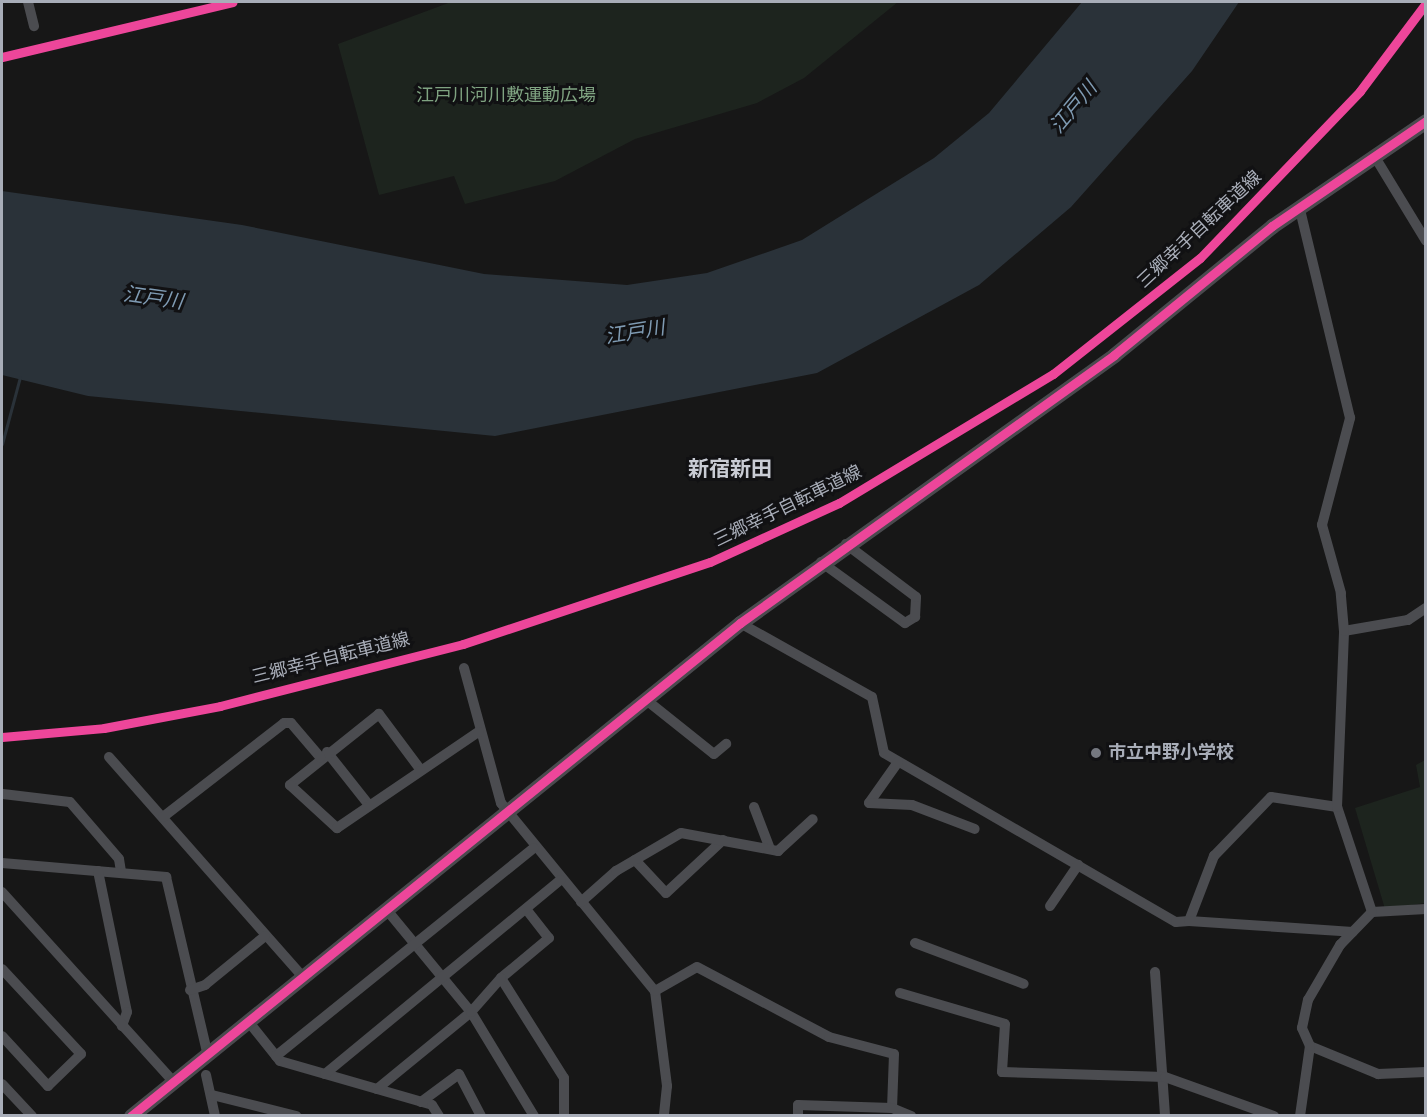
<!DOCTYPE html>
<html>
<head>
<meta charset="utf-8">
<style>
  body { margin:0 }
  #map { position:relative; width:1427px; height:1117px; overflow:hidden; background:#171717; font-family:"Sofia Sans Condensed","Noto Sans JP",sans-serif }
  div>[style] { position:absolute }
  .green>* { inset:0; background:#1d241e }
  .water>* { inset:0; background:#2a3239 }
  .stream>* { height:3px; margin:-1.5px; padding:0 1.5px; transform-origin:1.5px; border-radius:1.5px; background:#2a3239 }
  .street>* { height:10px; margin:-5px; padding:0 5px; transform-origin:5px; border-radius:5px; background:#4b4c50 }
  .secondary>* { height:15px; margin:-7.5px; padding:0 7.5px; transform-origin:7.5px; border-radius:7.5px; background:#4a4a4e }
  .cycleway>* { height:9px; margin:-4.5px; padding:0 4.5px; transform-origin:4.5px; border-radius:4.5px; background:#ed469a }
  .dots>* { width:16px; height:16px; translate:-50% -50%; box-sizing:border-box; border:3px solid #111113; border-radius:50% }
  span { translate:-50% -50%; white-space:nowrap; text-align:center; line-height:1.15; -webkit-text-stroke:6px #111113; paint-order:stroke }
  .park-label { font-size:18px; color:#7fa381 }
  .street-label { font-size:18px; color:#a8adb8 }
  .poi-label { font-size:18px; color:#a8adb8; font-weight:700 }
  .left { translate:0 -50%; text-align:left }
  .water-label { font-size:20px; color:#7f9bb3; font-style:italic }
  .quarter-label { font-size:21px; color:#c9ccd4; font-weight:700 }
  .frame { position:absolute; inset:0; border:3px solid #a8adb8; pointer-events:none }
</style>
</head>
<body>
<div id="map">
  <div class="green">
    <div style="clip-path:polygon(451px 2px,898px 2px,804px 78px,757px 103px,635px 139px,555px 181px,465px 204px,454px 176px,379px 195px,338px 44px)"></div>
    <div style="clip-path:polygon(1425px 760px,1425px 903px,1385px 909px,1355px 808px,1420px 787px,1416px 765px)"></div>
  </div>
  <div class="water">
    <div style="clip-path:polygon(1082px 2px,1239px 2px,1192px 71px,1071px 207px,979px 285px,817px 373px,495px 436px,88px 396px,2px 375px,2px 191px,242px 225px,484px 274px,627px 285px,707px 273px,802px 240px,934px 158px,989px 113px)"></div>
  </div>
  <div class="stream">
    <div style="left:2px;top:444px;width:69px;rotate:-75deg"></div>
  </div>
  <div class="street">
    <div style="left:28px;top:2px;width:25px;rotate:76deg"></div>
    <div style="left:1375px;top:157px;width:98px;rotate:58.7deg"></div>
    <div style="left:821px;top:562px;width:104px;rotate:36deg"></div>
    <div style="left:905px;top:623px;width:12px;rotate:-31deg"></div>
    <div style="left:915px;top:617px;width:20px;rotate:-87deg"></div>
    <div style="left:916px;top:597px;width:88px;rotate:-142.9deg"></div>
    <div style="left:740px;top:623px;width:151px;rotate:29.3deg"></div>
    <div style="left:872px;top:697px;width:57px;rotate:77.9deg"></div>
    <div style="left:884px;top:753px;width:337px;rotate:30.1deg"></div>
    <div style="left:1176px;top:922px;width:13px;rotate:-4deg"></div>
    <div style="left:1189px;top:921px;width:70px;rotate:-69deg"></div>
    <div style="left:1214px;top:856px;width:82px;rotate:-46deg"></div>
    <div style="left:1271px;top:797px;width:67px;rotate:8.6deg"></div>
    <div style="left:1344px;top:631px;width:65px;rotate:-9.8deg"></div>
    <div style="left:1408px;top:620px;width:22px;rotate:-34deg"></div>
    <div style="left:464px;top:668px;width:140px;rotate:74.7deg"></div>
    <div style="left:501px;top:803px;width:243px;rotate:50.7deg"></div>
    <div style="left:655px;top:991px;width:96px;rotate:82.8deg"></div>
    <div style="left:667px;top:1086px;width:30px;rotate:96deg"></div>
    <div style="left:645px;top:699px;width:88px;rotate:38.6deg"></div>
    <div style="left:714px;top:754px;width:16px;rotate:-40deg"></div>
    <div style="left:327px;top:752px;width:68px;rotate:51.6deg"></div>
    <div style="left:109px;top:757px;width:293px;rotate:48.6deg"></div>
    <div style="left:898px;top:762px;width:50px;rotate:125.3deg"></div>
    <div style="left:869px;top:803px;width:43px;rotate:2.7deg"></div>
    <div style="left:912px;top:805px;width:67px;rotate:20.9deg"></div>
    <div style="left:420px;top:769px;width:69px;rotate:-126.7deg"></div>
    <div style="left:379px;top:714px;width:114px;rotate:141.4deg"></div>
    <div style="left:290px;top:785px;width:64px;rotate:42.5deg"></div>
    <div style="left:337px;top:828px;width:171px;rotate:-34.2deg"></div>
    <div style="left:3px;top:794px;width:67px;rotate:6.8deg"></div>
    <div style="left:70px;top:802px;width:75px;rotate:49.3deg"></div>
    <div style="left:119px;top:859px;width:13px;rotate:81deg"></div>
    <div style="left:754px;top:807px;width:45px;rotate:69.1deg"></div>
    <div style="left:163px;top:817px;width:153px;rotate:-37.8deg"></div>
    <div style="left:284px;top:723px;width:7px"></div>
    <div style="left:291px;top:723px;width:45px;rotate:49.5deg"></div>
    <div style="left:635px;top:860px;width:45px;rotate:46.8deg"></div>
    <div style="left:666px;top:893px;width:78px;rotate:-42.9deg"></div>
    <div style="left:2px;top:863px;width:165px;rotate:4.9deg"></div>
    <div style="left:166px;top:877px;width:180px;rotate:76.8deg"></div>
    <div style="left:98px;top:871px;width:144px;rotate:78.4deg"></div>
    <div style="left:127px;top:1012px;width:15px;rotate:110deg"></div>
    <div style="left:2px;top:892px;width:255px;rotate:47.9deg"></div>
    <div style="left:581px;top:902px;width:47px;rotate:-41.5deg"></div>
    <div style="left:616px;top:871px;width:75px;rotate:-30.3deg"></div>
    <div style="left:681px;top:833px;width:99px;rotate:10.5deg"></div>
    <div style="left:778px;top:851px;width:47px;rotate:-42.4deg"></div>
    <div style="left:1050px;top:906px;width:50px;rotate:-55.7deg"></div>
    <div style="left:386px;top:909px;width:134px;rotate:50.5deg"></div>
    <div style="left:471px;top:1012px;width:122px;rotate:58.8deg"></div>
    <div style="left:526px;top:909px;width:37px;rotate:52deg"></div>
    <div style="left:549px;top:938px;width:62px;rotate:140.2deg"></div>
    <div style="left:501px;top:978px;width:118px;rotate:57.8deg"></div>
    <div style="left:564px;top:1078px;width:38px;rotate:90deg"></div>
    <div style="left:1372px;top:912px;width:54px;rotate:-3.2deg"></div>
    <div style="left:1189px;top:921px;width:164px;rotate:3.8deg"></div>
    <div style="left:915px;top:943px;width:116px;rotate:20.6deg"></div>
    <div style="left:2px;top:969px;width:116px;rotate:47.1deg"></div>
    <div style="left:81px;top:1054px;width:46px;rotate:135.9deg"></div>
    <div style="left:48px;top:1086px;width:68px;rotate:-132.6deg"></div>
    <div style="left:1155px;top:972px;width:144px;rotate:86deg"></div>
    <div style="left:190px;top:990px;width:16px;rotate:-18deg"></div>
    <div style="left:205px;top:985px;width:77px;rotate:-39.2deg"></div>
    <div style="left:655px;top:991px;width:48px;rotate:-29.7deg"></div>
    <div style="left:697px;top:967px;width:149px;rotate:27.9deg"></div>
    <div style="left:829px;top:1037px;width:67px;rotate:14.7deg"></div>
    <div style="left:894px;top:1054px;width:54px;rotate:92.1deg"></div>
    <div style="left:900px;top:993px;width:109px;rotate:16.4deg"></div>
    <div style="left:1005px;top:1024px;width:48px;rotate:93.6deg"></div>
    <div style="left:1002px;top:1072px;width:163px;rotate:1.8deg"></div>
    <div style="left:1165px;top:1077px;width:116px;rotate:19.7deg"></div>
    <div style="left:248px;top:1021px;width:51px;rotate:51.3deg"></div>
    <div style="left:280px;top:1061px;width:158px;rotate:16.1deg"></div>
    <div style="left:432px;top:1105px;width:13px;rotate:58deg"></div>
    <div style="left:1310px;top:1046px;width:74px;rotate:22.4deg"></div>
    <div style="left:1378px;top:1074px;width:48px;rotate:-2.4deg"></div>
    <div style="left:276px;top:1056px;width:331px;rotate:-38.9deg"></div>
    <div style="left:325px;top:1074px;width:305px;rotate:-39.5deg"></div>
    <div style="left:206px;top:1075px;width:42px;rotate:77.6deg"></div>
    <div style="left:2px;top:1084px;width:44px;rotate:46.8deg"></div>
    <div style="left:377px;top:1089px;width:122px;rotate:-39.3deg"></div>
    <div style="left:471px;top:1012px;width:45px;rotate:-48.6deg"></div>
    <div style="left:212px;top:1095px;width:87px;rotate:14deg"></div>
    <div style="left:421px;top:1102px;width:47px;rotate:-36.4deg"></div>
    <div style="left:459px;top:1074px;width:47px;rotate:62.4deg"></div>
    <div style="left:798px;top:1116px;width:11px;rotate:-90deg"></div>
    <div style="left:798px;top:1105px;width:94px;rotate:1.8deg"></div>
    <div style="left:892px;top:1108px;width:21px;rotate:23deg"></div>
    <div style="left:1300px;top:1116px;width:71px;rotate:-81.9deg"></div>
    <div style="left:1310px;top:1046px;width:20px;rotate:-114deg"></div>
    <div style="left:1302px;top:1028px;width:29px;rotate:-78deg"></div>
    <div style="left:1308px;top:1000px;width:64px;rotate:-59.8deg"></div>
    <div style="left:1340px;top:945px;width:46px;rotate:-45.9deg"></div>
    <div style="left:1372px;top:912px;width:111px;rotate:-108.4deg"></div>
    <div style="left:1337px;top:807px;width:176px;rotate:-87.7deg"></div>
    <div style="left:1344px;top:631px;width:38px;rotate:-95deg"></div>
    <div style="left:1341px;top:593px;width:71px;rotate:-105.6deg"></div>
    <div style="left:1322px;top:525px;width:111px;rotate:-75.3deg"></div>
    <div style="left:1350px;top:418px;width:215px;rotate:-103.5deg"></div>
  </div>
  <div class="secondary">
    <div style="left:131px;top:1116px;width:784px;rotate:-38.99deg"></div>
    <div style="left:740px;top:623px;width:460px;rotate:-35.6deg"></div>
    <div style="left:1114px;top:355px;width:204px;rotate:-39.2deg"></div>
    <div style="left:1272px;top:226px;width:186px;rotate:-34.3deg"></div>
  </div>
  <div class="cycleway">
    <div style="left:2px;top:57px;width:237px;rotate:-13.4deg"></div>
    <div style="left:2px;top:737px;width:102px;rotate:-5deg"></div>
    <div style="left:104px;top:728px;width:118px;rotate:-10.7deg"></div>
    <div style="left:220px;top:706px;width:251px;rotate:-14.3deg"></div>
    <div style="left:463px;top:644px;width:260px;rotate:-18.4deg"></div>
    <div style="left:710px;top:562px;width:142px;rotate:-24.6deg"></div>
    <div style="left:839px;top:503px;width:250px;rotate:-31.1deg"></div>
    <div style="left:1053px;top:374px;width:187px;rotate:-38.3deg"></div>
    <div style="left:1200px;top:258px;width:231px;rotate:-46.2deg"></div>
    <div style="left:1360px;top:91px;width:110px;rotate:-53.1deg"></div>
    <div style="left:131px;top:1116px;width:784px;rotate:-38.99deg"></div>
    <div style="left:740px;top:623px;width:460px;rotate:-35.6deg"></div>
    <div style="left:1114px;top:355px;width:204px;rotate:-39.2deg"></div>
    <div style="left:1272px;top:226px;width:186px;rotate:-34.3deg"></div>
  </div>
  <div class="dots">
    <div style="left:1096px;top:753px;background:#757880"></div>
  </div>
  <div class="park-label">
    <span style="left:506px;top:96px">江戸川河川敷運動広場</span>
  </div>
  <div class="street-label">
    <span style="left:1200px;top:230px;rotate:-43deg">三郷幸手自転車道線</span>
    <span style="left:788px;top:507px;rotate:-26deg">三郷幸手自転車道線</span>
    <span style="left:331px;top:659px;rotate:-14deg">三郷幸手自転車道線</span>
  </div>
  <div class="poi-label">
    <span class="left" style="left:1108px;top:753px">市立中野小学校</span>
  </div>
  <div class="water-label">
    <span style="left:1074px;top:108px;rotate:-50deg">江戸川</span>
    <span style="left:153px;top:299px;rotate:8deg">江戸川</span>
    <span style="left:635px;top:333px;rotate:-9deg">江戸川</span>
  </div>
  <div class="quarter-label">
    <span style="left:730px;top:470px">新宿新田</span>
  </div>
  <div class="frame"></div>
</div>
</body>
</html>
